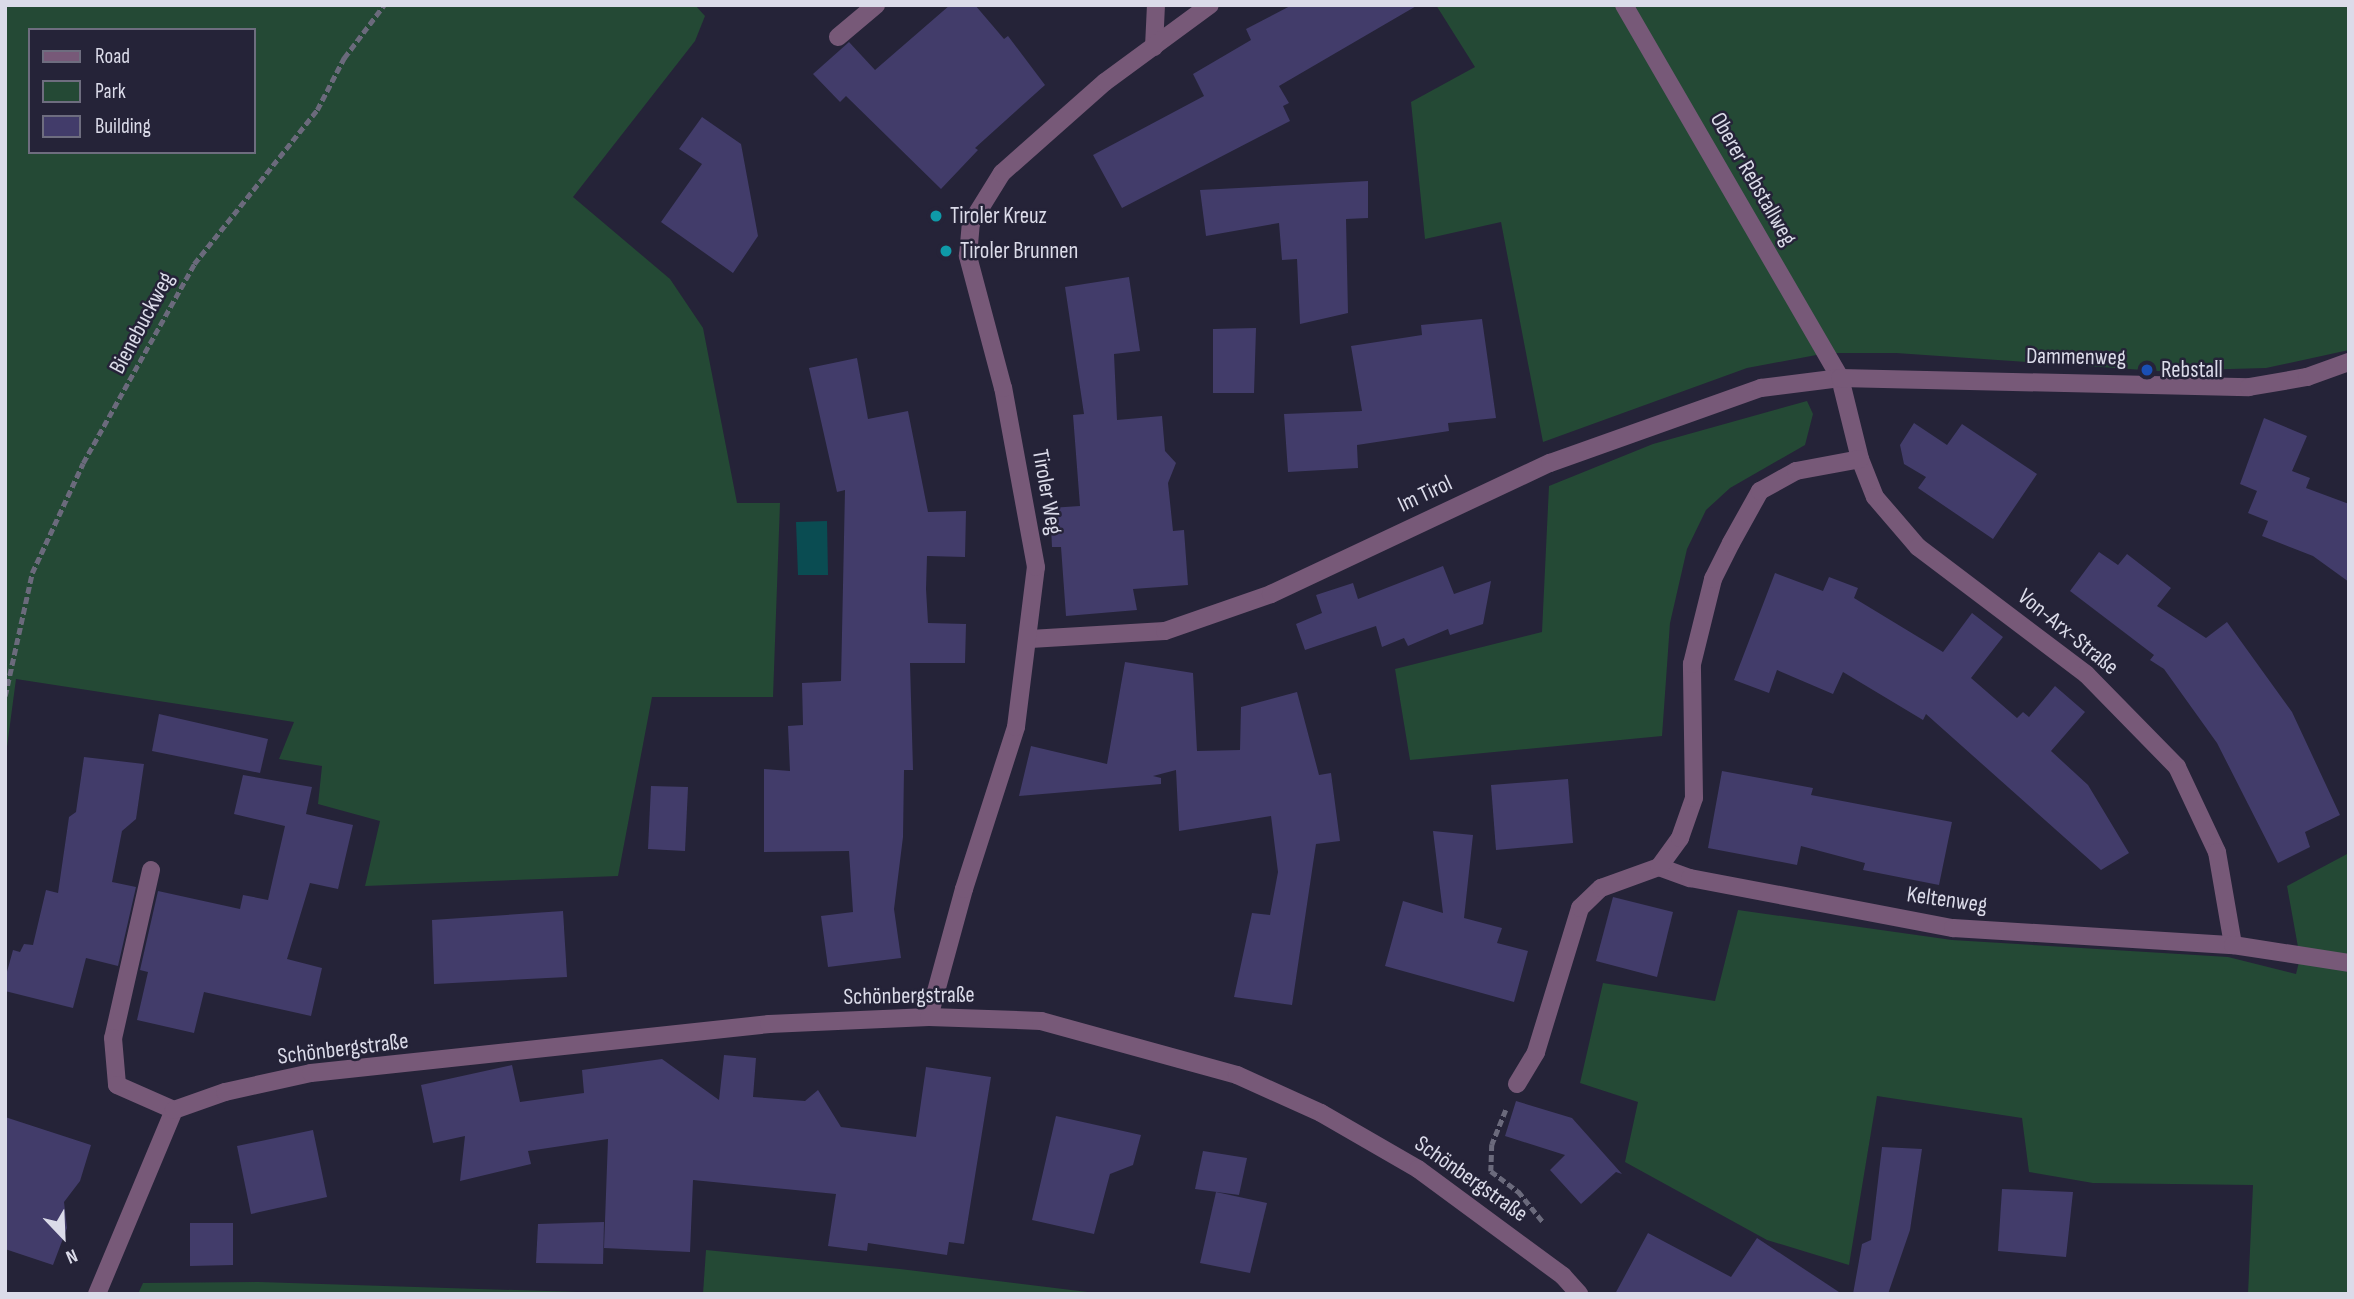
<!DOCTYPE html>
<html>
<head>
<meta charset="utf-8">
<style>
  body { margin:0 }
  #map { position:relative; width:2354px; height:1299px; overflow:hidden; background:#252338; font-family:"Sofia Sans Condensed",sans-serif }
  div>[style] { position:absolute }
  .green>* { inset:0; background:#244935 }
  .water>* { inset:0; background:#0a4c52 }
  .building>* { inset:0; background:#423c6a }
  .path>* { height:4.5px; margin-top:-2.25px; transform-origin:0; background:repeating-linear-gradient(90deg,#6b6a7c 0 7px,transparent 0 10.5px) }
  .lane>* { height:18px; margin:-9px; padding:0 9px; transform-origin:9px; border-radius:9px; background:#775978 }
  .street>* { height:18px; margin:-9px; padding:0 9px; transform-origin:9px; border-radius:9px; background:#775978 }
  .dots>* { width:19px; height:19px; translate:-50% -50%; box-sizing:border-box; border:4px solid #252338; border-radius:50% }
  span { translate:-50% -50%; white-space:nowrap; text-align:center; line-height:1.15; -webkit-text-stroke:5px #252338; paint-order:stroke }
  .street-label { font-size:23px; color:#dbdbe9 }
  .poi-label { font-size:23px; color:#dbdbe9 }
  .left { translate:0 -50%; text-align:left }
  .frame { position:absolute; inset:0; border:7px solid #dbdbe9; pointer-events:none }
  .legend { position:absolute; left:28px; top:28px; width:228px; height:126px; box-sizing:border-box; background:#252338; border:2px solid #6e6d7f; margin:0; padding:9px 12px; list-style:none; font-size:21px; color:#dbdbe9 }
  .legend li { display:flex; align-items:center; gap:14px; height:35px }
  .legend b { width:35px; border:2px solid #6e6d7f }
  .north { position:absolute; left:28px; top:1201px; width:70px; height:70px; -webkit-text-stroke:5px #252338; paint-order:stroke; rotate:157deg; font-size:19px; font-weight:700; line-height:28px; text-align:center; color:#dbdbe9 }
  .north::after { content:''; display:block; margin:auto; width:24px; height:32px; background:#dbdbe9; clip-path:polygon(50% 0,100% 100%,50% 72%,0 100%) }
</style>
</head>
<body>
<div id="map">
  <div class="green">
    <div style="clip-path:polygon(evenodd,5px 5px,695px 5px,705px 16px,695px 41px,573px 197px,670px 279px,703px 328px,737px 503px,780px 503px,773px 697px,652px 697px,618px 876px,365px 886px,380px 821px,318px 804px,322px 766px,279px 759px,294px 722px,16px 679px,5px 762px,5px 5px,30px 30px,254px 30px,254px 152px,30px 152px,30px 30px)"></div>
    <div style="clip-path:polygon(1436px 5px,2349px 5px,2349px 350px,2266px 368px,2158px 371px,1896px 353px,1827px 353px,1747px 368px,1543px 442px,1501px 222px,1425px 239px,1411px 102px,1475px 67px)"></div>
    <div style="clip-path:polygon(1807px 401px,1813px 414px,1805px 445px,1730px 488px,1706px 510px,1687px 549px,1670px 623px,1662px 736px,1410px 760px,1395px 669px,1542px 632px,1549px 486px,1653px 444px)"></div>
    <div style="clip-path:polygon(2349px 853px,2349px 1294px,2248px 1294px,2253px 1185px,2093px 1183px,2029px 1172px,2022px 1118px,1877px 1096px,1849px 1265px,1767px 1240px,1625px 1162px,1638px 1102px,1580px 1083px,1603px 983px,1715px 1001px,1738px 910px,1952px 940px,2228px 957px,2296px 974px,2300px 958px,2287px 886px)"></div>
    <div style="clip-path:polygon(706px 1250px,900px 1269px,1104px 1294px,703px 1294px)"></div>
    <div style="clip-path:polygon(259px 1282px,640px 1294px,138px 1294px,143px 1283px)"></div>
  </div>
  <div class="water">
    <div style="clip-path:polygon(827px 521px,828px 575px,798px 575px,796px 522px)"></div>
  </div>
  <div class="building">
    <div style="clip-path:polygon(950px 5px,975px 5px,1004px 39px,1008px 36px,1045px 85px,975px 148px,978px 150px,941px 189px,846px 96px,840px 102px,813px 74px,849px 42px,875px 70px)"></div>
    <div style="clip-path:polygon(1292px 5px,1418px 5px,1279px 86px,1289px 103px,1283px 106px,1290px 121px,1122px 208px,1093px 155px,1204px 96px,1193px 74px,1251px 40px,1246px 29px)"></div>
    <div style="clip-path:polygon(702px 117px,741px 144px,758px 236px,733px 273px,661px 222px,702px 164px,679px 149px)"></div>
    <div style="clip-path:polygon(1368px 181px,1368px 218px,1346px 219px,1348px 313px,1300px 324px,1297px 259px,1282px 260px,1279px 223px,1206px 236px,1200px 190px)"></div>
    <div style="clip-path:polygon(1129px 277px,1140px 351px,1114px 354px,1117px 420px,1162px 416px,1165px 451px,1176px 463px,1168px 483px,1173px 531px,1184px 530px,1188px 585px,1133px 589px,1137px 610px,1066px 616px,1061px 547px,1052px 547px,1050px 508px,1080px 506px,1073px 415px,1084px 414px,1065px 287px)"></div>
    <div style="clip-path:polygon(1482px 319px,1496px 418px,1448px 423px,1449px 431px,1357px 445px,1358px 468px,1288px 472px,1284px 414px,1362px 411px,1351px 346px,1422px 335px,1421px 325px)"></div>
    <div style="clip-path:polygon(1256px 328px,1254px 393px,1213px 393px,1213px 329px)"></div>
    <div style="clip-path:polygon(857px 358px,868px 419px,908px 411px,928px 512px,966px 511px,965px 557px,927px 556px,926px 589px,928px 623px,966px 624px,965px 663px,910px 663px,913px 770px,904px 770px,903px 837px,894px 909px,901px 958px,828px 967px,821px 916px,853px 912px,849px 851px,764px 852px,764px 769px,790px 771px,788px 726px,803px 725px,802px 683px,841px 681px,845px 490px,837px 492px,809px 368px)"></div>
    <div style="clip-path:polygon(2264px 418px,2307px 436px,2292px 471px,2310px 478px,2306px 488px,2349px 504px,2349px 582px,2313px 556px,2262px 536px,2268px 521px,2248px 513px,2257px 491px,2240px 484px)"></div>
    <div style="clip-path:polygon(1914px 423px,1947px 445px,1962px 424px,2037px 474px,1993px 539px,1918px 488px,1926px 477px,1904px 464px,1900px 445px)"></div>
    <div style="clip-path:polygon(2099px 552px,2118px 565px,2127px 554px,2171px 588px,2157px 606px,2206px 638px,2227px 622px,2292px 712px,2340px 815px,2305px 832px,2310px 847px,2278px 863px,2217px 743px,2164px 669px,2150px 660px,2154px 655px,2070px 591px)"></div>
    <div style="clip-path:polygon(1443px 566px,1454px 594px,1491px 581px,1483px 624px,1450px 635px,1448px 629px,1408px 646px,1404px 638px,1382px 647px,1376px 626px,1305px 650px,1296px 624px,1322px 613px,1316px 595px,1353px 583px,1358px 599px)"></div>
    <div style="clip-path:polygon(1775px 573px,1823px 591px,1829px 577px,1858px 588px,1854px 598px,1943px 652px,1972px 613px,2003px 637px,1971px 678px,2017px 718px,2023px 712px,2029px 717px,2055px 686px,2085px 712px,2051px 751px,2088px 785px,2129px 853px,2101px 870px,1926px 714px,1923px 720px,1843px 672px,1833px 694px,1777px 670px,1769px 693px,1734px 680px)"></div>
    <div style="clip-path:polygon(1125px 662px,1193px 673px,1197px 751px,1240px 750px,1241px 707px,1297px 692px,1319px 775px,1331px 773px,1340px 841px,1316px 844px,1292px 1005px,1234px 997px,1252px 913px,1270px 915px,1278px 872px,1271px 816px,1179px 831px,1176px 770px,1153px 776px,1161px 778px,1161px 784px,1019px 796px,1031px 746px,1107px 764px)"></div>
    <div style="clip-path:polygon(159px 714px,268px 739px,260px 773px,152px 751px)"></div>
    <div style="clip-path:polygon(84px 757px,144px 764px,136px 819px,122px 831px,112px 882px,136px 887px,118px 966px,86px 958px,73px 1008px,5px 991px,5px 979px,13px 950px,20px 952px,24px 944px,33px 945px,46px 890px,58px 893px,69px 817px,76px 812px)"></div>
    <div style="clip-path:polygon(1722px 771px,1813px 788px,1811px 795px,1952px 822px,1939px 885px,1863px 870px,1865px 863px,1801px 846px,1797px 865px,1708px 848px)"></div>
    <div style="clip-path:polygon(243px 775px,312px 787px,306px 814px,353px 825px,338px 889px,310px 883px,287px 959px,322px 968px,311px 1016px,204px 992px,194px 1033px,137px 1020px,148px 972px,140px 970px,158px 891px,240px 909px,243px 895px,268px 900px,285px 826px,234px 814px)"></div>
    <div style="clip-path:polygon(1568px 779px,1573px 843px,1496px 850px,1491px 785px)"></div>
    <div style="clip-path:polygon(651px 786px,688px 787px,685px 851px,648px 849px)"></div>
    <div style="clip-path:polygon(1433px 831px,1473px 835px,1464px 918px,1502px 928px,1497px 943px,1528px 951px,1514px 1002px,1385px 966px,1403px 901px,1443px 913px)"></div>
    <div style="clip-path:polygon(1613px 897px,1673px 912px,1657px 977px,1596px 961px)"></div>
    <div style="clip-path:polygon(563px 911px,567px 977px,434px 984px,432px 920px)"></div>
    <div style="clip-path:polygon(724px 1055px,756px 1058px,753px 1097px,805px 1101px,818px 1090px,841px 1127px,916px 1137px,926px 1067px,991px 1077px,964px 1244px,949px 1242px,947px 1255px,868px 1243px,867px 1251px,828px 1246px,836px 1194px,693px 1180px,690px 1252px,604px 1248px,608px 1139px,528px 1151px,531px 1164px,460px 1181px,465px 1136px,433px 1143px,421px 1085px,512px 1065px,520px 1102px,584px 1093px,582px 1070px,662px 1059px,719px 1100px)"></div>
    <div style="clip-path:polygon(1516px 1101px,1572px 1118px,1622px 1174px,1616px 1172px,1581px 1204px,1550px 1170px,1565px 1155px,1505px 1136px)"></div>
    <div style="clip-path:polygon(1056px 1116px,1141px 1135px,1133px 1165px,1110px 1174px,1094px 1234px,1032px 1220px)"></div>
    <div style="clip-path:polygon(5px 1117px,91px 1145px,80px 1181px,64px 1202px,67px 1228px,53px 1265px,5px 1249px)"></div>
    <div style="clip-path:polygon(313px 1130px,327px 1197px,251px 1214px,237px 1146px)"></div>
    <div style="clip-path:polygon(1882px 1147px,1922px 1149px,1910px 1230px,1888px 1294px,1853px 1294px,1862px 1244px,1871px 1240px)"></div>
    <div style="clip-path:polygon(1203px 1151px,1247px 1158px,1239px 1195px,1195px 1189px)"></div>
    <div style="clip-path:polygon(2002px 1189px,2073px 1192px,2066px 1257px,1998px 1251px)"></div>
    <div style="clip-path:polygon(1216px 1192px,1267px 1203px,1250px 1273px,1200px 1263px)"></div>
    <div style="clip-path:polygon(604px 1222px,603px 1264px,536px 1263px,538px 1224px)"></div>
    <div style="clip-path:polygon(190px 1223px,233px 1223px,233px 1265px,190px 1266px)"></div>
    <div style="clip-path:polygon(1648px 1233px,1731px 1277px,1757px 1238px,1842px 1294px,1615px 1294px)"></div>
  </div>
  <div class="path">
    <div style="left:5px;top:696px;width:126px;rotate:-77.6deg"></div>
    <div style="left:32px;top:573px;width:121px;rotate:-65.1deg"></div>
    <div style="left:83px;top:463px;width:228px;rotate:-60.8deg"></div>
    <div style="left:194px;top:264px;width:197px;rotate:-51.4deg"></div>
    <div style="left:317px;top:110px;width:59px;rotate:-62.6deg"></div>
    <div style="left:344px;top:58px;width:66px;rotate:-53deg"></div>
    <div style="left:1506px;top:1110px;width:37px;rotate:112deg"></div>
    <div style="left:1492px;top:1144px;width:27px;rotate:92deg"></div>
    <div style="left:1491px;top:1171px;width:34px;rotate:37deg"></div>
    <div style="left:1518px;top:1191px;width:40px;rotate:51deg"></div>
  </div>
  <div class="lane">
    <div style="left:1030px;top:639px;width:135px;rotate:-3.4deg"></div>
    <div style="left:1165px;top:631px;width:112px;rotate:-19.2deg"></div>
    <div style="left:1271px;top:594px;width:308px;rotate:-25.2deg"></div>
    <div style="left:151px;top:870px;width:172px;rotate:102.7deg"></div>
    <div style="left:113px;top:1038px;width:47px;rotate:85.1deg"></div>
    <div style="left:117px;top:1085px;width:62px;rotate:23.7deg"></div>
  </div>
  <div class="street">
    <div style="left:1624px;top:5px;width:431px;rotate:59.9deg"></div>
    <div style="left:1840px;top:378px;width:83px;rotate:76.1deg"></div>
    <div style="left:1860px;top:459px;width:41px;rotate:68.5deg"></div>
    <div style="left:1875px;top:497px;width:66px;rotate:49.3deg"></div>
    <div style="left:1918px;top:547px;width:211px;rotate:37.1deg"></div>
    <div style="left:2086px;top:674px;width:130px;rotate:45.6deg"></div>
    <div style="left:2177px;top:767px;width:94px;rotate:64.8deg"></div>
    <div style="left:2217px;top:852px;width:94px;rotate:80.2deg"></div>
    <div style="left:838px;top:37px;width:50px;rotate:-40.1deg"></div>
    <div style="left:1154px;top:47px;width:42px;rotate:-87.3deg"></div>
    <div style="left:1550px;top:463px;width:224px;rotate:-19.6deg"></div>
    <div style="left:1761px;top:388px;width:80px;rotate:-7.2deg"></div>
    <div style="left:1840px;top:378px;width:409px;rotate:1.3deg"></div>
    <div style="left:2249px;top:387px;width:59px;rotate:-9.8deg"></div>
    <div style="left:2307px;top:377px;width:45px;rotate:-19.7deg"></div>
    <div style="left:1659px;top:867px;width:33px;rotate:20deg"></div>
    <div style="left:1690px;top:878px;width:268px;rotate:10.8deg"></div>
    <div style="left:1953px;top:928px;width:281px;rotate:3.5deg"></div>
    <div style="left:2233px;top:945px;width:117px;rotate:8.8deg"></div>
    <div style="left:929px;top:1017px;width:133px;rotate:-74.7deg"></div>
    <div style="left:964px;top:889px;width:170px;rotate:-72.2deg"></div>
    <div style="left:1016px;top:727px;width:161px;rotate:-82.9deg"></div>
    <div style="left:1036px;top:567px;width:182px;rotate:-100.4deg"></div>
    <div style="left:1003px;top:388px;width:137px;rotate:-104.9deg"></div>
    <div style="left:968px;top:256px;width:33px;rotate:-85deg"></div>
    <div style="left:971px;top:223px;width:59px;rotate:-58.2deg"></div>
    <div style="left:1002px;top:173px;width:137px;rotate:-41.5deg"></div>
    <div style="left:1105px;top:82px;width:130px;rotate:-36.3deg"></div>
    <div style="left:1517px;top:1084px;width:37px;rotate:-59deg"></div>
    <div style="left:1536px;top:1052px;width:151px;rotate:-73deg"></div>
    <div style="left:1580px;top:908px;width:29px;rotate:-44deg"></div>
    <div style="left:1601px;top:888px;width:62px;rotate:-19.9deg"></div>
    <div style="left:1659px;top:867px;width:36px;rotate:-54deg"></div>
    <div style="left:1680px;top:838px;width:42px;rotate:-70.7deg"></div>
    <div style="left:1694px;top:798px;width:134px;rotate:-90.9deg"></div>
    <div style="left:1692px;top:664px;width:88px;rotate:-76.1deg"></div>
    <div style="left:1713px;top:579px;width:40px;rotate:-63.4deg"></div>
    <div style="left:1731px;top:543px;width:60px;rotate:-60.9deg"></div>
    <div style="left:1760px;top:491px;width:41px;rotate:-29.1deg"></div>
    <div style="left:1796px;top:471px;width:65px;rotate:-10.6deg"></div>
    <div style="left:97px;top:1294px;width:199px;rotate:-67.3deg"></div>
    <div style="left:174px;top:1110px;width:54px;rotate:-19.4deg"></div>
    <div style="left:225px;top:1092px;width:88px;rotate:-12.5deg"></div>
    <div style="left:311px;top:1073px;width:461px;rotate:-6.1deg"></div>
    <div style="left:769px;top:1024px;width:160px;rotate:-2.5deg"></div>
    <div style="left:929px;top:1017px;width:112px;rotate:2deg"></div>
    <div style="left:1041px;top:1021px;width:203px;rotate:15.4deg"></div>
    <div style="left:1237px;top:1075px;width:92px;rotate:24.3deg"></div>
    <div style="left:1321px;top:1113px;width:112px;rotate:30deg"></div>
    <div style="left:1418px;top:1169px;width:180px;rotate:36.4deg"></div>
    <div style="left:1563px;top:1276px;width:24px;rotate:48deg"></div>
  </div>
  <div class="dots">
    <div style="left:936px;top:216px;background:#0f9aa8"></div>
    <div style="left:946px;top:251px;background:#0f9aa8"></div>
    <div style="left:2147px;top:370px;background:#1a4fb4"></div>
  </div>
  <div class="street-label">
    <span style="left:1753px;top:179px;rotate:60deg">Oberer Rebstallweg</span>
    <span style="left:142px;top:323px;rotate:-62deg">Bienebuckweg</span>
    <span style="left:2076px;top:357px;rotate:1deg">Dammenweg</span>
    <span style="left:1047px;top:492px;rotate:80deg">Tiroler Weg</span>
    <span style="left:1425px;top:494px;rotate:-25deg">Im Tirol</span>
    <span style="left:2068px;top:632px;rotate:39deg">Von-Arx-Straße</span>
    <span style="left:1947px;top:900px;rotate:8deg">Keltenweg</span>
    <span style="left:909px;top:996px;rotate:-1deg">Schönbergstraße</span>
    <span style="left:343px;top:1049px;rotate:-7deg">Schönbergstraße</span>
    <span style="left:1471px;top:1179px;rotate:35deg">Schönbergstraße</span>
  </div>
  <div class="poi-label">
    <span class="left" style="left:950px;top:216px">Tiroler Kreuz</span>
    <span class="left" style="left:960px;top:251px">Tiroler Brunnen</span>
    <span class="left" style="left:2161px;top:370px">Rebstall</span>
  </div>
  <div class="frame"></div>
  <ul class="legend">
  <li><b style="height:9px;background:#775978"></b>Road</li>
  <li><b style="height:19px;background:#244935"></b>Park</li>
  <li><b style="height:19px;background:#423c6a"></b>Building</li>
  </ul>
  <div class="north">N</div>
</div>
</body>
</html>
